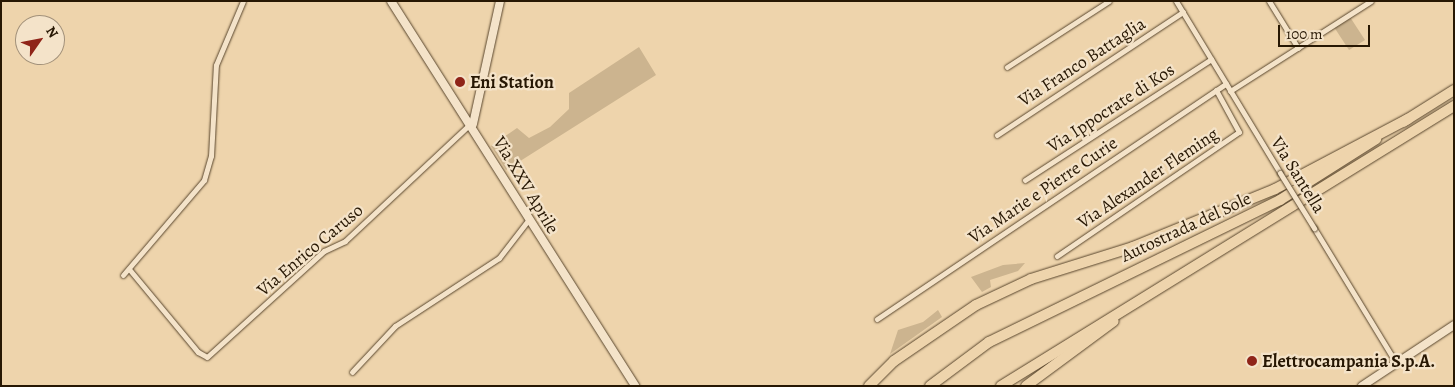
<!DOCTYPE html>
<html>
<head>
<meta charset="utf-8">
<style>
  body { margin:0 }
  #map { position:relative; width:1455px; height:387px; overflow:hidden; background:#eed4ac; font-family:Alegreya,serif }
  div>[style] { position:absolute }
  .green>* { inset:0; background:#ccb48f }
  .roads { filter:drop-shadow(0 0 1px #59462d) drop-shadow(0 0 1px #59462d) }
  .street>* { height:5px; margin:-2.5px; padding:0 2.5px; transform-origin:2.5px; border-radius:2.5px; background:#f4e3c9 }
  .secondary>* { height:8px; margin:-4px; padding:0 4px; transform-origin:4px; border-radius:4px; background:#f4e3c9 }
  .highway>* { height:10px; margin:-5px; padding:0 5px; transform-origin:5px; border-radius:5px; background:#eed4ac }
  .bridges { filter:drop-shadow(0 0 1px #59462d) drop-shadow(0 0 1px #59462d) }
  .street-bridge>* { height:5px; margin:-2.5px; padding:0 2.5px; transform-origin:2.5px; border-radius:2.5px; background:#f4e3c9 }
  .dots>* { width:14px; height:14px; translate:-50% -50%; box-sizing:border-box; border:2px solid #f4e3c9; border-radius:50% }
  span { translate:-50% -50%; white-space:nowrap; text-align:center; line-height:1.15; -webkit-text-stroke:4.5px #f4e3c9; paint-order:stroke }
  .street-label { font-size:18px; color:#271703 }
  .poi-label { font-size:18px; color:#271703; font-weight:700 }
  .left { translate:0 -50%; text-align:left }
  .frame { position:absolute; inset:0; border:2px solid #271703; pointer-events:none }
  .north { position:absolute; left:15px; top:15px; width:50px; height:50px; box-sizing:border-box; background:#f4e3c9; border:1px solid #a2917a; border-radius:50%; rotate:57deg; font-size:14px; font-weight:700; line-height:20px; text-align:center; color:#271703 }
  .north::after { content:''; display:block; margin:auto; width:18px; height:22px; background:#8f2418; clip-path:polygon(50% 0,100% 100%,50% 72%,0 100%) }
  .scale { position:absolute; left:1278px; top:25px; width:92px; height:22px; box-sizing:border-box; border:2px solid #271703; border-top:0; padding-left:6px; font-size:15px; line-height:18px; white-space:nowrap; color:#271703; -webkit-text-stroke:4px #f4e3c9; paint-order:stroke }
</style>
</head>
<body>
<div id="map">
  <div class="green">
    <div style="clip-path:polygon(1350px 17px,1365px 40px,1349px 50px,1334px 27px)"></div>
    <div style="clip-path:polygon(639px 47px,656px 75px,506px 170px,491px 146px,517px 128px,529px 138px,550px 127px,569px 109px,569px 93px)"></div>
    <div style="clip-path:polygon(1025px 263px,1018px 271px,990px 280px,991px 287px,982px 292px,971px 277px,1003px 265px)"></div>
    <div style="clip-path:polygon(938px 310px,942px 317px,890px 354px,898px 330px,923px 322px)"></div>
  </div>
  <div class="roads">
    <div class="street">
      <div style="left:1176px;top:1px;width:201px;rotate:58.8deg"></div>
      <div style="left:1269px;top:1px;width:55px;rotate:58.3deg"></div>
      <div style="left:1007px;top:67px;width:121px;rotate:-32.9deg"></div>
      <div style="left:1230px;top:91px;width:167px;rotate:-32.6deg"></div>
      <div style="left:997px;top:135px;width:223px;rotate:-33.5deg"></div>
      <div style="left:1025px;top:180px;width:222px;rotate:-33deg"></div>
      <div style="left:1314px;top:228px;width:158px;rotate:58.7deg"></div>
      <div style="left:1057px;top:256px;width:220px;rotate:-34.3deg"></div>
      <div style="left:1239px;top:132px;width:48px;rotate:-118.7deg"></div>
      <div style="left:129px;top:269px;width:108px;rotate:50.3deg"></div>
      <div style="left:198px;top:352px;width:10px;rotate:29deg"></div>
      <div style="left:207px;top:357px;width:158px;rotate:-42.2deg"></div>
      <div style="left:324px;top:251px;width:23px;rotate:-25deg"></div>
      <div style="left:345px;top:241px;width:173px;rotate:-43.1deg"></div>
      <div style="left:123px;top:275px;width:125px;rotate:-49.5deg"></div>
      <div style="left:204px;top:180px;width:25px;rotate:-74deg"></div>
      <div style="left:211px;top:156px;width:91px;rotate:-86.9deg"></div>
      <div style="left:216px;top:65px;width:69px;rotate:-67.1deg"></div>
      <div style="left:877px;top:319px;width:421px;rotate:-34deg"></div>
      <div style="left:352px;top:372px;width:63px;rotate:-46.9deg"></div>
      <div style="left:395px;top:326px;width:124px;rotate:-33.2deg"></div>
      <div style="left:499px;top:258px;width:49px;rotate:-52.4deg"></div>
    </div>
    <div class="secondary">
      <div style="left:391px;top:1px;width:456px;rotate:57.6deg"></div>
      <div style="left:473px;top:124px;width:126px;rotate:-77.6deg"></div>
      <div style="left:1362px;top:386px;width:110px;rotate:-33.5deg"></div>
    </div>
    <div class="highway">
      <div style="left:1403px;top:122px;width:60px;rotate:-32.1deg"></div>
      <div style="left:869px;top:386px;width:35px;rotate:-45deg"></div>
      <div style="left:894px;top:361px;width:99px;rotate:-34.3deg"></div>
      <div style="left:976px;top:305px;width:61px;rotate:-25.3deg"></div>
      <div style="left:1031px;top:279px;width:107px;rotate:-17.4deg"></div>
      <div style="left:1133px;top:247px;width:153px;rotate:-22.2deg"></div>
      <div style="left:1275px;top:189px;width:150px;rotate:-27.8deg"></div>
      <div style="left:930px;top:386px;width:74px;rotate:-36.7deg"></div>
      <div style="left:989px;top:342px;width:324px;rotate:-26deg"></div>
      <div style="left:1280px;top:200px;width:114px;rotate:-32.4deg"></div>
      <div style="left:1001px;top:386px;width:533px;rotate:-31.72deg"></div>
      <div style="left:1026px;top:386px;width:109px;rotate:-36.5deg"></div>
    </div>
  </div>
  <div class="bridges">
    <div class="street-bridge">
      <div style="left:1280px;top:173px;width:65px;rotate:58.3deg"></div>
    </div>
  </div>
  <div class="dots">
    <div style="left:460px;top:82px;background:#8f2418"></div>
    <div style="left:1252px;top:361px;background:#8f2418"></div>
  </div>
  <div class="street-label">
    <span style="left:1082px;top:62px;rotate:-33deg">Via Franco Battaglia</span>
    <span style="left:1111px;top:108px;rotate:-33deg">Via Ippocrate di Kos</span>
    <span style="left:1298px;top:175px;rotate:58deg">Via Santella</span>
    <span style="left:1148px;top:178px;rotate:-34deg">Via Alexander Fleming</span>
    <span style="left:526px;top:185px;rotate:59deg">Via XXV Aprile</span>
    <span style="left:1043px;top:190px;rotate:-34deg">Via Marie e Pierre Curie</span>
    <span style="left:1186px;top:227px;rotate:-25deg">Autostrada del Sole</span>
    <span style="left:310px;top:250px;rotate:-40deg">Via Enrico Caruso</span>
  </div>
  <div class="poi-label">
    <span class="left" style="left:470px;top:82px">Eni Station</span>
    <span class="left" style="left:1262px;top:361px">Elettrocampania S.p.A.</span>
  </div>
  <div class="frame"></div>
  <div class="north">N</div>
  <div class="scale">100 m</div>
</div>
</body>
</html>
